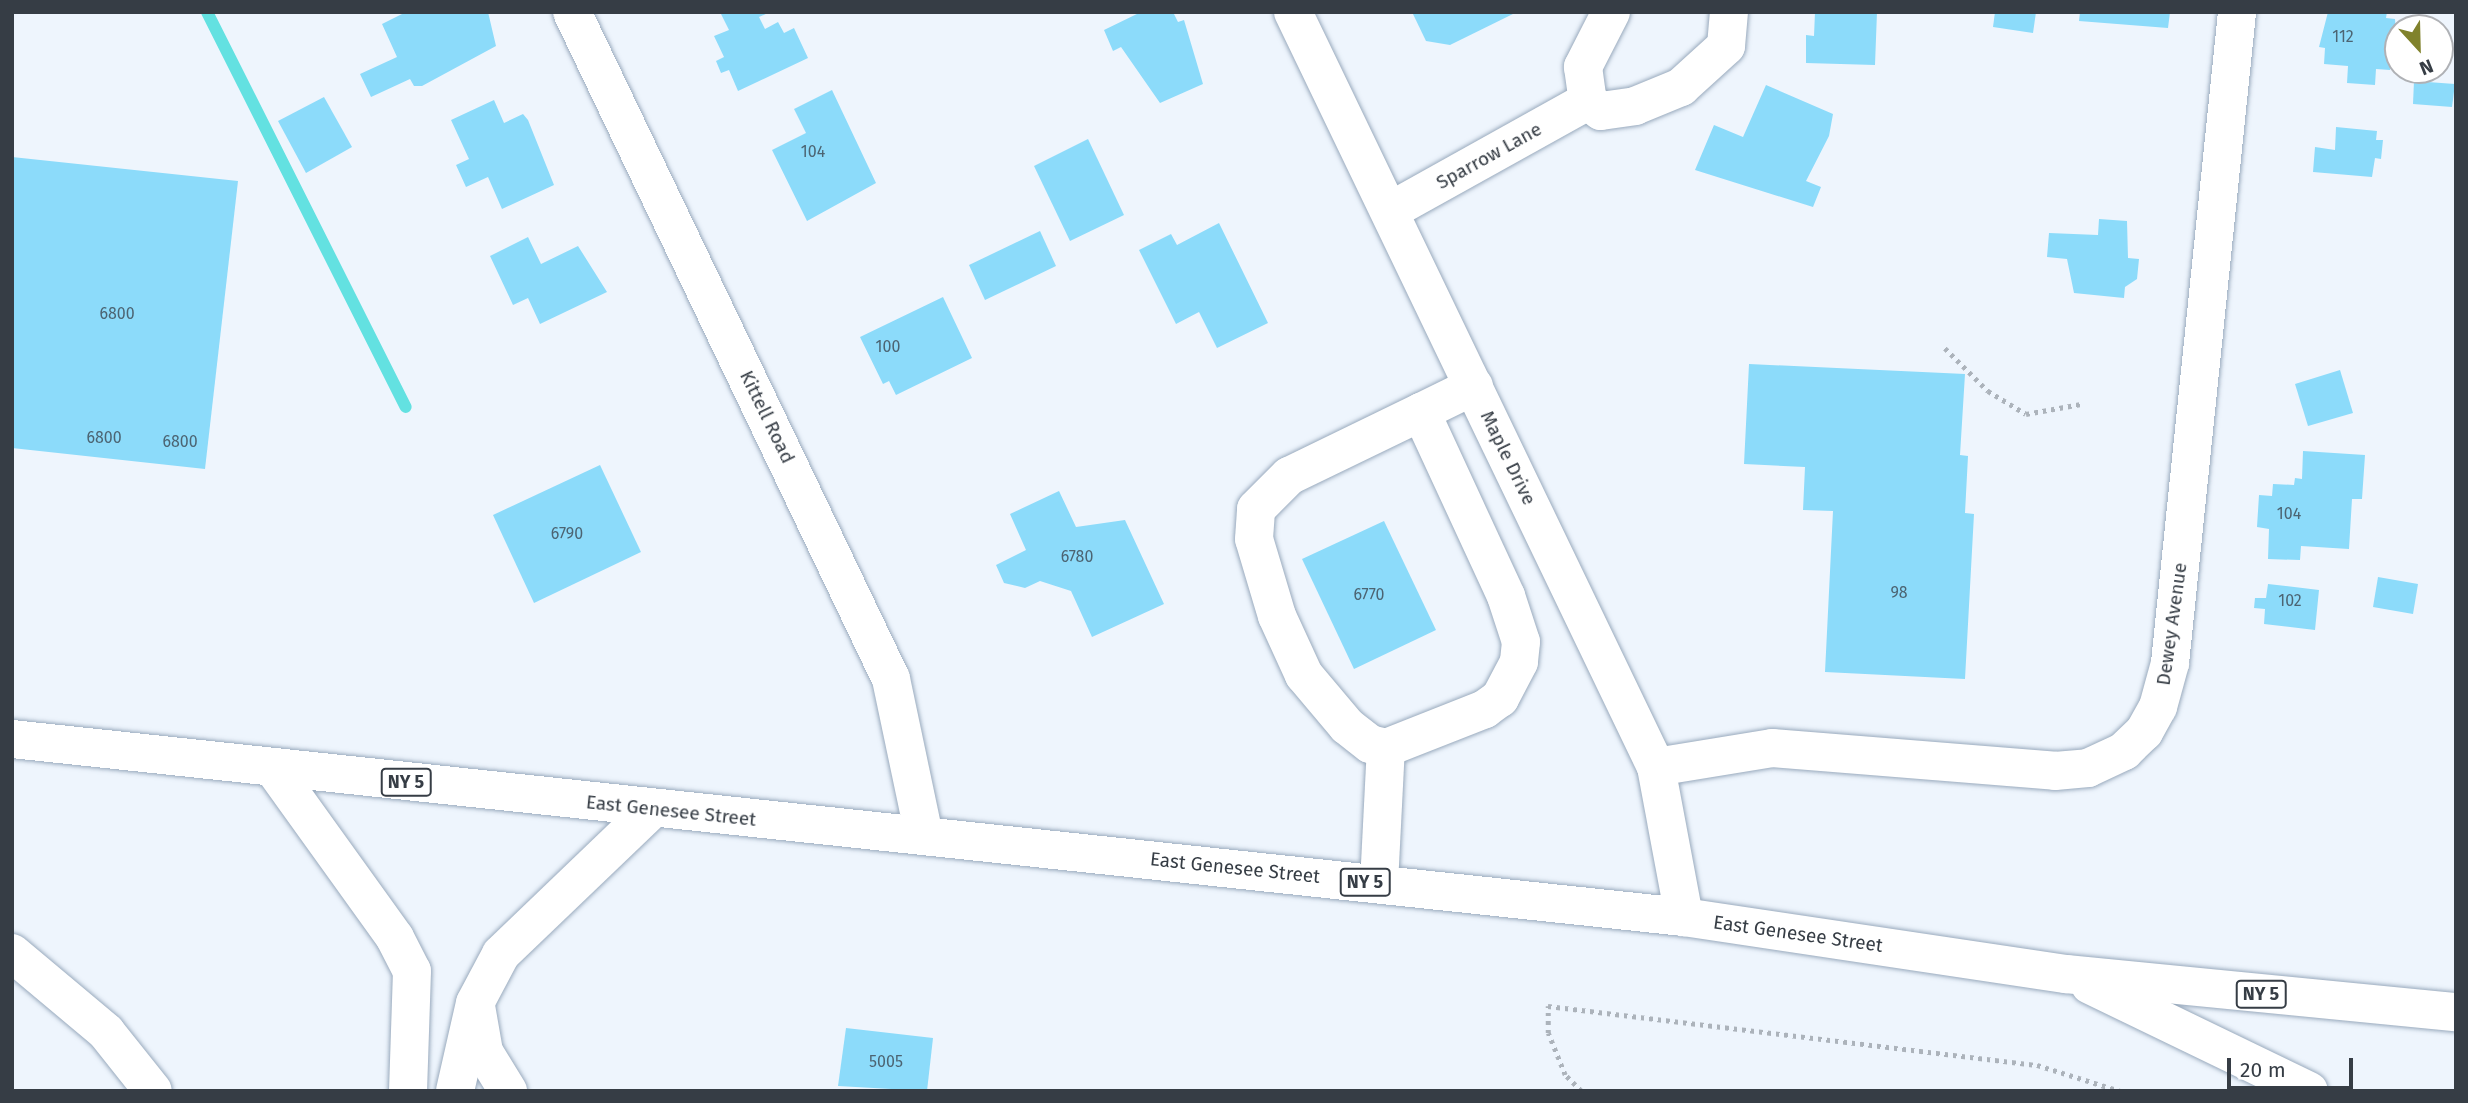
<!DOCTYPE html>
<html>
<head>
<meta charset="utf-8">
<style>
  body { margin:0 }
  #map { position:relative; width:2468px; height:1103px; overflow:hidden; background:#eef5fd; font-family:"Fira Sans",sans-serif }
  div>[style] { position:absolute }
  .stream>* { height:12px; margin:-6px; padding:0 6px; transform-origin:6px; border-radius:6px; background:#63e1e1 }
  .building>* { inset:0; background:#8cdbfa }
  .path>* { height:4.5px; margin-top:-2.25px; transform-origin:0; background:repeating-linear-gradient(90deg,#acb3bb 0 3.5px,transparent 0 8.5px) }
  .roads { filter:drop-shadow(0 0 2px #99aabd) drop-shadow(0 0 2px #99aabd) }
  .minor>* { height:38px; margin:-19px; padding:0 19px; transform-origin:19px; border-radius:19px; background:#fff }
  .highway>* { height:38px; margin:-19px; padding:0 19px; transform-origin:19px; border-radius:19px; background:#fff }
  span { translate:-50% -50%; white-space:nowrap; text-align:center; line-height:1.15; -webkit-text-stroke:5px #fff; paint-order:stroke }
  .number-label { font-size:16px; color:#4c6472 }
  .number-label span { -webkit-text-stroke-width:0 }
  .shield-label span { padding:2px 5px; background:#fff; border:2px solid; border-radius:5px; -webkit-text-stroke-width:0 }
  .shield-label { font-size:18px; color:#363d45; font-weight:700 }
  .street-label { font-size:19px; color:#363d45 }
  .frame { position:absolute; inset:0; border:14px solid #363d45; pointer-events:none }
  .north { position:absolute; left:2384px; top:14px; width:70px; height:70px; box-sizing:border-box; background:#fff; border:2px solid #afb1b5; border-radius:50%; rotate:158deg; font-size:19px; font-weight:700; line-height:28px; text-align:center; color:#363d45 }
  .north::after { content:''; display:block; margin:auto; width:24px; height:32px; background:#80822c; clip-path:polygon(50% 0,100% 100%,50% 72%,0 100%) }
  .scale { position:absolute; left:2227px; top:1058px; width:126px; height:32px; box-sizing:border-box; border:4px solid #363d45; border-top:0; padding-left:9px; font-size:21px; line-height:24px; white-space:nowrap; color:#363d45; -webkit-text-stroke:5px #fff; paint-order:stroke }
</style>
</head>
<body>
<div id="map">
  <div class="stream">
    <div style="left:207px;top:12px;width:442px;rotate:63.3deg"></div>
  </div>
  <div class="building">
    <div style="clip-path:polygon(406px 12px,488px 12px,496px 46px,422px 86px,414px 86px,410px 79px,371px 97px,360px 74px,397px 57px,382px 24px)"></div>
    <div style="clip-path:polygon(720px 12px,770px 12px,759px 17px,765px 29px,778px 22px,784px 33px,794px 28px,808px 58px,738px 91px,729px 70px,721px 73px,716px 61px,724px 57px,714px 36px,729px 30px)"></div>
    <div style="clip-path:polygon(1141px 12px,1173px 12px,1178px 22px,1184px 20px,1203px 84px,1160px 103px,1121px 47px,1113px 51px,1104px 30px)"></div>
    <div style="clip-path:polygon(1412px 12px,1517px 12px,1450px 45px,1426px 41px)"></div>
    <div style="clip-path:polygon(1815px 12px,1877px 12px,1875px 65px,1806px 63px,1806px 35px,1814px 36px)"></div>
    <div style="clip-path:polygon(1995px 12px,2036px 12px,2033px 33px,1993px 27px)"></div>
    <div style="clip-path:polygon(2080px 12px,2170px 12px,2168px 28px,2079px 21px)"></div>
    <div style="clip-path:polygon(2328px 12px,2387px 12px,2386px 18px,2395px 19px,2398px 62px,2391px 62px,2390px 70px,2376px 69px,2375px 85px,2347px 83px,2348px 66px,2324px 64px,2325px 48px,2319px 47px)"></div>
    <div style="clip-path:polygon(2414px 81px,2455px 84px,2452px 107px,2413px 104px)"></div>
    <div style="clip-path:polygon(1766px 85px,1833px 114px,1829px 136px,1806px 181px,1821px 187px,1813px 207px,1695px 170px,1714px 125px,1743px 137px)"></div>
    <div style="clip-path:polygon(832px 90px,876px 183px,807px 221px,772px 150px,806px 133px,794px 109px)"></div>
    <div style="clip-path:polygon(324px 97px,352px 147px,306px 173px,278px 121px)"></div>
    <div style="clip-path:polygon(494px 100px,504px 123px,523px 114px,528px 120px,554px 185px,502px 209px,488px 177px,466px 187px,456px 165px,469px 159px,451px 120px)"></div>
    <div style="clip-path:polygon(2336px 127px,2377px 131px,2376px 140px,2383px 140px,2381px 159px,2375px 158px,2372px 177px,2313px 172px,2315px 147px,2335px 150px)"></div>
    <div style="clip-path:polygon(1088px 139px,1124px 215px,1070px 241px,1034px 166px)"></div>
    <div style="clip-path:polygon(12px 157px,238px 181px,205px 469px,12px 448px)"></div>
    <div style="clip-path:polygon(2099px 219px,2127px 221px,2128px 258px,2139px 259px,2137px 279px,2125px 287px,2124px 298px,2074px 293px,2067px 259px,2047px 257px,2049px 233px,2098px 235px)"></div>
    <div style="clip-path:polygon(1219px 223px,1268px 323px,1217px 348px,1199px 312px,1176px 324px,1139px 250px,1171px 234px,1177px 245px)"></div>
    <div style="clip-path:polygon(1040px 231px,1056px 266px,985px 300px,969px 265px)"></div>
    <div style="clip-path:polygon(528px 237px,541px 264px,578px 246px,607px 292px,540px 324px,528px 298px,513px 305px,490px 256px)"></div>
    <div style="clip-path:polygon(943px 297px,972px 358px,896px 395px,889px 381px,883px 384px,860px 337px)"></div>
    <div style="clip-path:polygon(1749px 364px,1965px 374px,1960px 455px,1968px 456px,1965px 513px,1974px 514px,1965px 679px,1825px 672px,1833px 511px,1803px 510px,1805px 467px,1744px 464px)"></div>
    <div style="clip-path:polygon(2340px 370px,2353px 413px,2308px 426px,2295px 384px)"></div>
    <div style="clip-path:polygon(2303px 451px,2365px 455px,2362px 499px,2352px 499px,2349px 549px,2301px 546px,2300px 560px,2268px 559px,2269px 529px,2257px 527px,2259px 495px,2272px 496px,2273px 484px,2294px 485px,2295px 478px,2302px 479px)"></div>
    <div style="clip-path:polygon(600px 465px,641px 552px,534px 603px,493px 515px)"></div>
    <div style="clip-path:polygon(1059px 491px,1076px 527px,1125px 520px,1164px 604px,1092px 637px,1071px 591px,1040px 581px,1025px 588px,1004px 583px,996px 565px,1026px 550px,1010px 514px)"></div>
    <div style="clip-path:polygon(1384px 521px,1436px 630px,1354px 669px,1302px 559px)"></div>
    <div style="clip-path:polygon(2378px 577px,2418px 584px,2413px 614px,2373px 607px)"></div>
    <div style="clip-path:polygon(2268px 584px,2319px 590px,2315px 630px,2264px 624px,2265px 609px,2254px 608px,2255px 598px,2266px 598px)"></div>
    <div style="clip-path:polygon(846px 1028px,933px 1038px,927px 1091px,838px 1086px)"></div>
  </div>
  <div class="path">
    <div style="left:1945px;top:348px;width:61px;rotate:45deg"></div>
    <div style="left:1988px;top:391px;width:44px;rotate:31.2deg"></div>
    <div style="left:2026px;top:414px;width:56px;rotate:-10.3deg"></div>
    <div style="left:1581px;top:1091px;width:23px;rotate:-135deg"></div>
    <div style="left:1565px;top:1075px;width:45px;rotate:-112deg"></div>
    <div style="left:1548px;top:1033px;width:27px;rotate:-90deg"></div>
    <div style="left:1548px;top:1006px;width:493px;rotate:6.9deg"></div>
    <div style="left:2037px;top:1065px;width:87px;rotate:17.4deg"></div>
  </div>
  <div class="roads">
    <div class="minor">
      <div style="left:572px;top:12px;width:739px;rotate:64.44deg"></div>
      <div style="left:891px;top:679px;width:159px;rotate:78.1deg"></div>
      <div style="left:1293px;top:12px;width:838px;rotate:64.32deg"></div>
      <div style="left:1656px;top:767px;width:153px;rotate:79.4deg"></div>
      <div style="left:1611px;top:12px;width:62px;rotate:117deg"></div>
      <div style="left:1583px;top:67px;width:34px;rotate:82deg"></div>
      <div style="left:1588px;top:101px;width:16px;rotate:38deg"></div>
      <div style="left:1601px;top:111px;width:34px;rotate:-8deg"></div>
      <div style="left:1635px;top:106px;width:50px;rotate:-22.4deg"></div>
      <div style="left:1681px;top:87px;width:61px;rotate:-42.3deg"></div>
      <div style="left:1726px;top:46px;width:34px;rotate:-85deg"></div>
      <div style="left:1390px;top:211px;width:227px;rotate:-29.1deg"></div>
      <div style="left:1421px;top:412px;width:203px;rotate:65.2deg"></div>
      <div style="left:1506px;top:596px;width:48px;rotate:71.9deg"></div>
      <div style="left:1521px;top:642px;width:20px;rotate:96deg"></div>
      <div style="left:1519px;top:662px;width:41px;rotate:117.8deg"></div>
      <div style="left:1500px;top:698px;width:19px;rotate:144deg"></div>
      <div style="left:1485px;top:709px;width:106px;rotate:158.5deg"></div>
      <div style="left:1386px;top:748px;width:16px;rotate:-166deg"></div>
      <div style="left:1370px;top:744px;width:29px;rotate:-142deg"></div>
      <div style="left:1347px;top:726px;width:67px;rotate:-130.1deg"></div>
      <div style="left:1304px;top:675px;width:65px;rotate:-114.6deg"></div>
      <div style="left:1277px;top:616px;width:80px;rotate:-106.6deg"></div>
      <div style="left:1254px;top:539px;width:30px;rotate:-86deg"></div>
      <div style="left:1256px;top:509px;width:47px;rotate:-45deg"></div>
      <div style="left:1289px;top:476px;width:147px;rotate:-25.9deg"></div>
      <div style="left:1421px;top:412px;width:59px;rotate:-26.1deg"></div>
      <div style="left:1656px;top:767px;width:118px;rotate:-9.3deg"></div>
      <div style="left:1772px;top:748px;width:284px;rotate:4.6deg"></div>
      <div style="left:2055px;top:771px;width:33px;rotate:-5deg"></div>
      <div style="left:2088px;top:768px;width:40px;rotate:-25deg"></div>
      <div style="left:2124px;top:751px;width:28px;rotate:-44deg"></div>
      <div style="left:2144px;top:732px;width:29px;rotate:-61deg"></div>
      <div style="left:2158px;top:707px;width:46px;rotate:-74.7deg"></div>
      <div style="left:2170px;top:663px;width:654px;rotate:-84.12deg"></div>
      <div style="left:273px;top:768px;width:209px;rotate:54.3deg"></div>
      <div style="left:395px;top:938px;width:37px;rotate:63deg"></div>
      <div style="left:412px;top:971px;width:120px;rotate:91.9deg"></div>
      <div style="left:1379px;top:884px;width:136px;rotate:-87.1deg"></div>
      <div style="left:12px;top:953px;width:123px;rotate:40deg"></div>
      <div style="left:106px;top:1032px;width:75px;rotate:51.5deg"></div>
      <div style="left:476px;top:1006px;width:47px;rotate:80.1deg"></div>
      <div style="left:484px;top:1052px;width:46px;rotate:58.4deg"></div>
      <div style="left:455px;top:1091px;width:90px;rotate:-77.2deg"></div>
      <div style="left:475px;top:1003px;width:55px;rotate:-62deg"></div>
      <div style="left:501px;top:954px;width:209px;rotate:-43.8deg"></div>
    </div>
    <div class="highway">
      <div style="left:12px;top:739px;width:1681px;rotate:6.08deg"></div>
      <div style="left:1684px;top:917px;width:386px;rotate:8.5deg"></div>
      <div style="left:2066px;top:974px;width:392px;rotate:5.6deg"></div>
      <div style="left:2090px;top:985px;width:243px;rotate:25.8deg"></div>
    </div>
  </div>
  <div class="number-label">
    <span style="left:2343px;top:37px">112</span>
    <span style="left:813px;top:152px">104</span>
    <span style="left:117px;top:314px">6800</span>
    <span style="left:888px;top:347px">100</span>
    <span style="left:104px;top:438px">6800</span>
    <span style="left:180px;top:442px">6800</span>
    <span style="left:2289px;top:514px">104</span>
    <span style="left:567px;top:534px">6790</span>
    <span style="left:1077px;top:557px">6780</span>
    <span style="left:1899px;top:593px">98</span>
    <span style="left:1369px;top:595px">6770</span>
    <span style="left:2290px;top:601px">102</span>
    <span style="left:886px;top:1062px">5005</span>
  </div>
  <div class="shield-label">
    <span style="left:406px;top:782px">NY 5</span>
    <span style="left:1365px;top:882px">NY 5</span>
    <span style="left:2261px;top:994px">NY 5</span>
  </div>
  <div class="street-label">
    <span style="left:1489px;top:156px;rotate:-29deg">Sparrow Lane</span>
    <span style="left:767px;top:417px;rotate:64deg">Kittell Road</span>
    <span style="left:1508px;top:458px;rotate:64deg">Maple Drive</span>
    <span style="left:2172px;top:624px;rotate:-82deg">Dewey Avenue</span>
    <span style="left:671px;top:811px;rotate:6deg">East Genesee Street</span>
    <span style="left:1235px;top:868px;rotate:6deg">East Genesee Street</span>
    <span style="left:1798px;top:934px;rotate:8deg">East Genesee Street</span>
  </div>
  <div class="frame"></div>
  <div class="north">N</div>
  <div class="scale">20 m</div>
</div>
</body>
</html>
